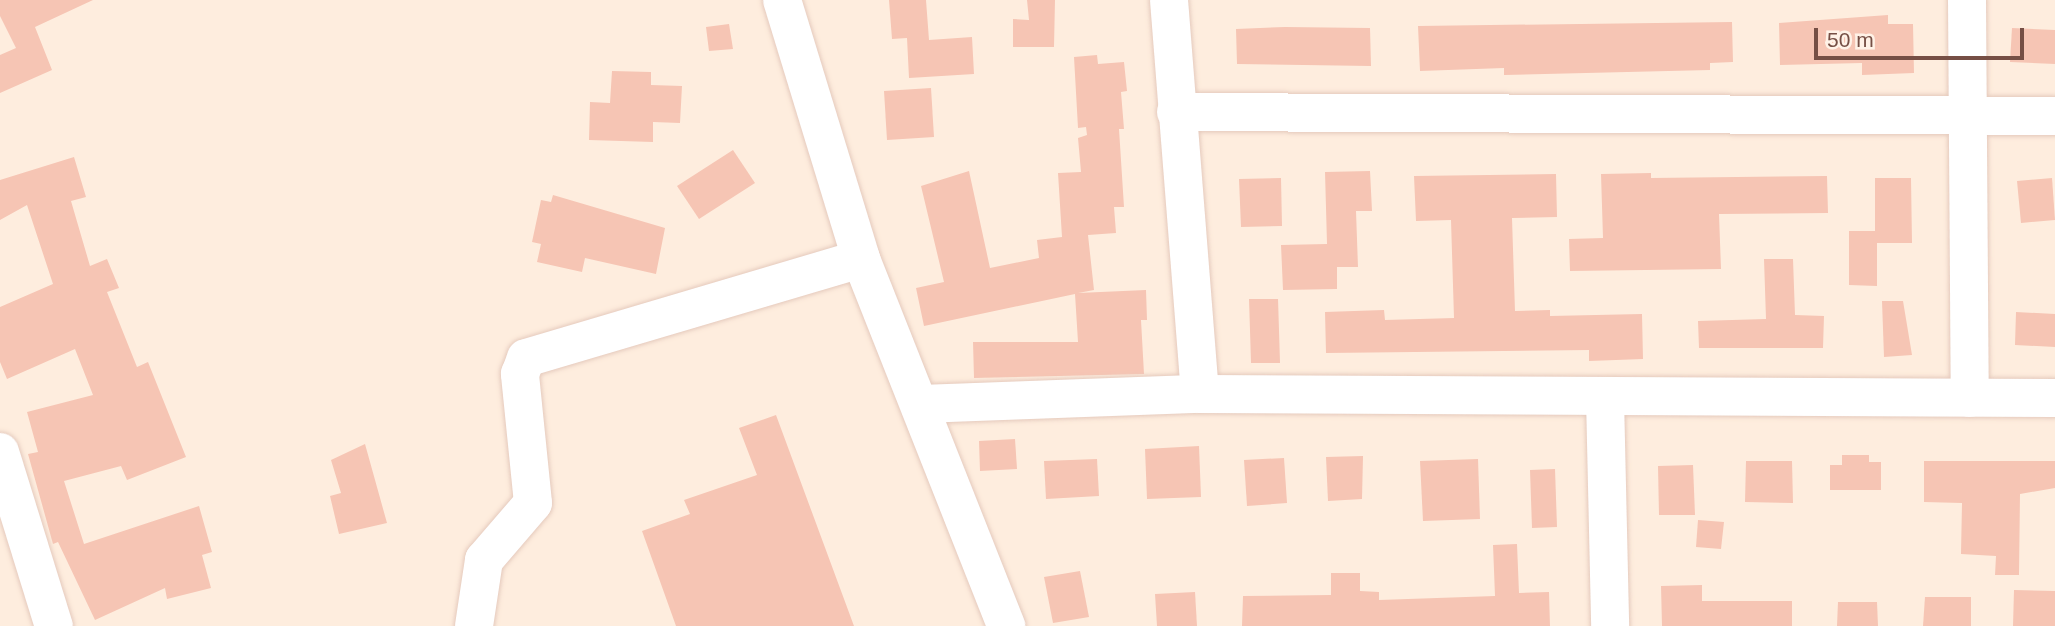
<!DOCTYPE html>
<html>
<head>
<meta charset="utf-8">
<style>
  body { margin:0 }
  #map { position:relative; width:2055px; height:626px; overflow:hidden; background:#feedde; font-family:Helvetica,sans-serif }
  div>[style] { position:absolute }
  .building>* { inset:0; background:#f6c5b4 }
  .roads { filter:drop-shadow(0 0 2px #e5cabd) drop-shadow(0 0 2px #e5cabd) }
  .minor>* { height:38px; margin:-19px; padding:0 19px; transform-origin:19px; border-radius:19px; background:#fff }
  span { translate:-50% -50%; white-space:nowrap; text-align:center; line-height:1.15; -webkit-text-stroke:7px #fff2e7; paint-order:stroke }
  .scale { position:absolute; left:1814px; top:28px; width:210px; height:32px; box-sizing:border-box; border:4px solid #764f45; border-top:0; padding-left:9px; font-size:21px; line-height:24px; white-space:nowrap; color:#764f45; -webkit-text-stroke:5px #fff2e7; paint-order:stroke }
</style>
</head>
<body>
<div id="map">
  <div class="building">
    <div style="clip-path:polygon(0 0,93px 0,35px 27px,52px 70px,0 93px,0 55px,16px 48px,0 16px)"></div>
    <div style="clip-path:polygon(889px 0,926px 0,929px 40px,972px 37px,974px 74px,909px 78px,907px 38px,892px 39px)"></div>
    <div style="clip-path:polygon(1027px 0,1055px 0,1054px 47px,1013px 47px,1013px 19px,1029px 20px)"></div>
    <div style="clip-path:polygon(1888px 15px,1888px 24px,1913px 24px,1914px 73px,1862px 75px,1862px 63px,1780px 65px,1779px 23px)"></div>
    <div style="clip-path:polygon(1732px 22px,1733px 62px,1710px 63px,1710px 70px,1504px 75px,1504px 68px,1420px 71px,1418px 26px)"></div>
    <div style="clip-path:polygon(729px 24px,733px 49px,709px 51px,706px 27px)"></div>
    <div style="clip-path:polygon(1285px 27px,1370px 28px,1371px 66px,1237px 64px,1236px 29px)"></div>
    <div style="clip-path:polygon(2012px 28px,2055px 30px,2055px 64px,2010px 62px)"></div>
    <div style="clip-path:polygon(1097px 55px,1098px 64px,1124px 62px,1127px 91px,1121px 92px,1124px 129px,1119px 129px,1124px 207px,1114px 207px,1116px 233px,1088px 235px,1094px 290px,1078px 293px,1146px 290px,1147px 320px,1141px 320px,1144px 374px,974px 378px,973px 342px,1078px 342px,1075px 294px,924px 326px,916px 288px,944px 282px,921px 186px,969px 171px,990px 268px,1039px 258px,1037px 240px,1062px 237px,1058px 173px,1081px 172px,1078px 138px,1087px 135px,1086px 127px,1078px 128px,1074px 57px)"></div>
    <div style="clip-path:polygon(612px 71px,651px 72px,651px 85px,682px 86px,680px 123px,653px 122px,653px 142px,589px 140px,590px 102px,610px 103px)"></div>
    <div style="clip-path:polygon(931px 88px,934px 137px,887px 140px,884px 91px)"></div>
    <div style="clip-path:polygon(733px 150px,755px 183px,699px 219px,677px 186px)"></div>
    <div style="clip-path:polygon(74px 157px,86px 197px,71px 201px,90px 266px,107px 259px,119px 288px,107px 292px,137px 367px,148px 362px,186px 457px,127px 480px,121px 466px,64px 481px,84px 544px,199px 506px,212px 552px,202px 555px,211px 588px,167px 599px,165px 588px,95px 620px,58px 542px,53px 544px,28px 454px,38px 452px,27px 412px,93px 395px,75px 349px,7px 379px,0 362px,0 307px,53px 284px,27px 205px,0 220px,0 180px)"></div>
    <div style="clip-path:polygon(1370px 171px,1372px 211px,1356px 211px,1358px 267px,1337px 267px,1337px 289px,1283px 290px,1281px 245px,1327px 244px,1325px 172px)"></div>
    <div style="clip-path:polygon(1651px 173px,1651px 178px,1827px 176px,1828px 213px,1719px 214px,1721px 269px,1570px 271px,1569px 239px,1603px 238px,1601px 174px)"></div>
    <div style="clip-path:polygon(1556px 174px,1557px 217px,1512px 218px,1515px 311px,1550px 310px,1550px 316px,1642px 314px,1643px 359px,1589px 361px,1589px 350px,1326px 353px,1325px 312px,1384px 310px,1385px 320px,1454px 318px,1451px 220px,1416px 221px,1414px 176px)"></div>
    <div style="clip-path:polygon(1281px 178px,1282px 226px,1241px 227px,1239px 179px)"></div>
    <div style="clip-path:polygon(1875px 178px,1911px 178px,1912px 243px,1877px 243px,1877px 286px,1849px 285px,1849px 231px,1875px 231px)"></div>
    <div style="clip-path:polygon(2052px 178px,2055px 220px,2021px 223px,2017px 181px)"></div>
    <div style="clip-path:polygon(553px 195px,665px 228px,656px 274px,585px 258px,582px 272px,537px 262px,541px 244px,532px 242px,541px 200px,551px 202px)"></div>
    <div style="clip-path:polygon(1764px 259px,1793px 259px,1795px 315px,1824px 316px,1823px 348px,1699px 348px,1698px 321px,1766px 319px)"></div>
    <div style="clip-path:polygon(1249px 299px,1278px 299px,1280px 363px,1251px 363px)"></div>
    <div style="clip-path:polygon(1882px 301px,1903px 301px,1912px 355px,1884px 357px)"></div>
    <div style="clip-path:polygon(2016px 312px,2055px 314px,2055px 347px,2015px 345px)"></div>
    <div style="clip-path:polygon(776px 415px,854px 626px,676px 626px,642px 531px,690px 514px,684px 500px,757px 475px,739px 428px)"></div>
    <div style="clip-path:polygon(1015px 439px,1017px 469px,980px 471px,979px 441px)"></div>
    <div style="clip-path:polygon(365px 444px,387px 523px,339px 534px,330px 496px,341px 493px,331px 460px)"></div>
    <div style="clip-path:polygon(1199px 446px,1201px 497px,1147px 499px,1145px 449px)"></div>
    <div style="clip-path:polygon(1842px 455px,1869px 455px,1869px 462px,1881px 462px,1881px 490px,1830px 490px,1830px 465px,1842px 465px)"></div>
    <div style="clip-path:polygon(1363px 456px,1362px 499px,1328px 501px,1326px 457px)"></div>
    <div style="clip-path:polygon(1284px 458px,1287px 503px,1247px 506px,1244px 460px)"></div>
    <div style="clip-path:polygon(1097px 459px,1099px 496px,1046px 499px,1044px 461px)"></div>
    <div style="clip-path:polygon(1478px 459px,1480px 519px,1423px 521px,1420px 461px)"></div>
    <div style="clip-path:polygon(1746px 461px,1792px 461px,1793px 503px,1745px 502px)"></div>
    <div style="clip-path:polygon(1924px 461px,2055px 461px,2055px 488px,2020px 494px,2019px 575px,1995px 575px,1996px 556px,1961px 554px,1962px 503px,1924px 502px)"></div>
    <div style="clip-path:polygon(1693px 465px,1695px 515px,1659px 515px,1658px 466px)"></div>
    <div style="clip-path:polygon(1555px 469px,1557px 527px,1532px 528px,1530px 470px)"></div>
    <div style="clip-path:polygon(1698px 520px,1724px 522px,1721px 549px,1696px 547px)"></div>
    <div style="clip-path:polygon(1517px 544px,1519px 593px,1549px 592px,1550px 626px,1242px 626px,1243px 596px,1331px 595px,1331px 573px,1360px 573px,1360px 591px,1379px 592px,1379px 600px,1495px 596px,1493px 545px)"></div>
    <div style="clip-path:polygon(1080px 571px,1089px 617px,1053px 623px,1044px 577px)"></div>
    <div style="clip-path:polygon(1702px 585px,1702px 601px,1792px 601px,1792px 626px,1662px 626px,1661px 586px)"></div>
    <div style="clip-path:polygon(2014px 590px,2055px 591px,2055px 626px,2013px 626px)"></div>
    <div style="clip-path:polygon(1195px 592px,1197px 626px,1157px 626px,1155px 594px)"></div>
    <div style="clip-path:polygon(1925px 597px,1971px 597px,1971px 626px,1923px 626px)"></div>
    <div style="clip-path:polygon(1838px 602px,1877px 602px,1878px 626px,1837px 626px)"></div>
  </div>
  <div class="roads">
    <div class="minor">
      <div style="left:782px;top:0;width:271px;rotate:73deg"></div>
      <div style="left:861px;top:259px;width:395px;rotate:68.4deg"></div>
      <div style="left:1169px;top:0;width:395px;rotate:85.5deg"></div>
      <div style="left:1967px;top:0;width:398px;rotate:89.6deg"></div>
      <div style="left:1176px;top:112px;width:879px;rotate:0.26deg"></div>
      <div style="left:1605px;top:398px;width:228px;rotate:88.7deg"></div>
      <div style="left:921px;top:404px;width:279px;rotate:-2.1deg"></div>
      <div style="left:1200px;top:394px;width:855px;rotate:0.27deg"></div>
      <div style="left:0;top:452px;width:182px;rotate:72.8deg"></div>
      <div style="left:474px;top:626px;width:67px;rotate:-81.4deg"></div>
      <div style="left:484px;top:560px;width:75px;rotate:-49.3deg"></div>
      <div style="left:533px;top:503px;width:130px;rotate:-95.8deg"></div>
      <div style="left:520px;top:374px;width:17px;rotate:-69deg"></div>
      <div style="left:526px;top:358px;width:349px;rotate:-16.5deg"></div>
    </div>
  </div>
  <div class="scale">50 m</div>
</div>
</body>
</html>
